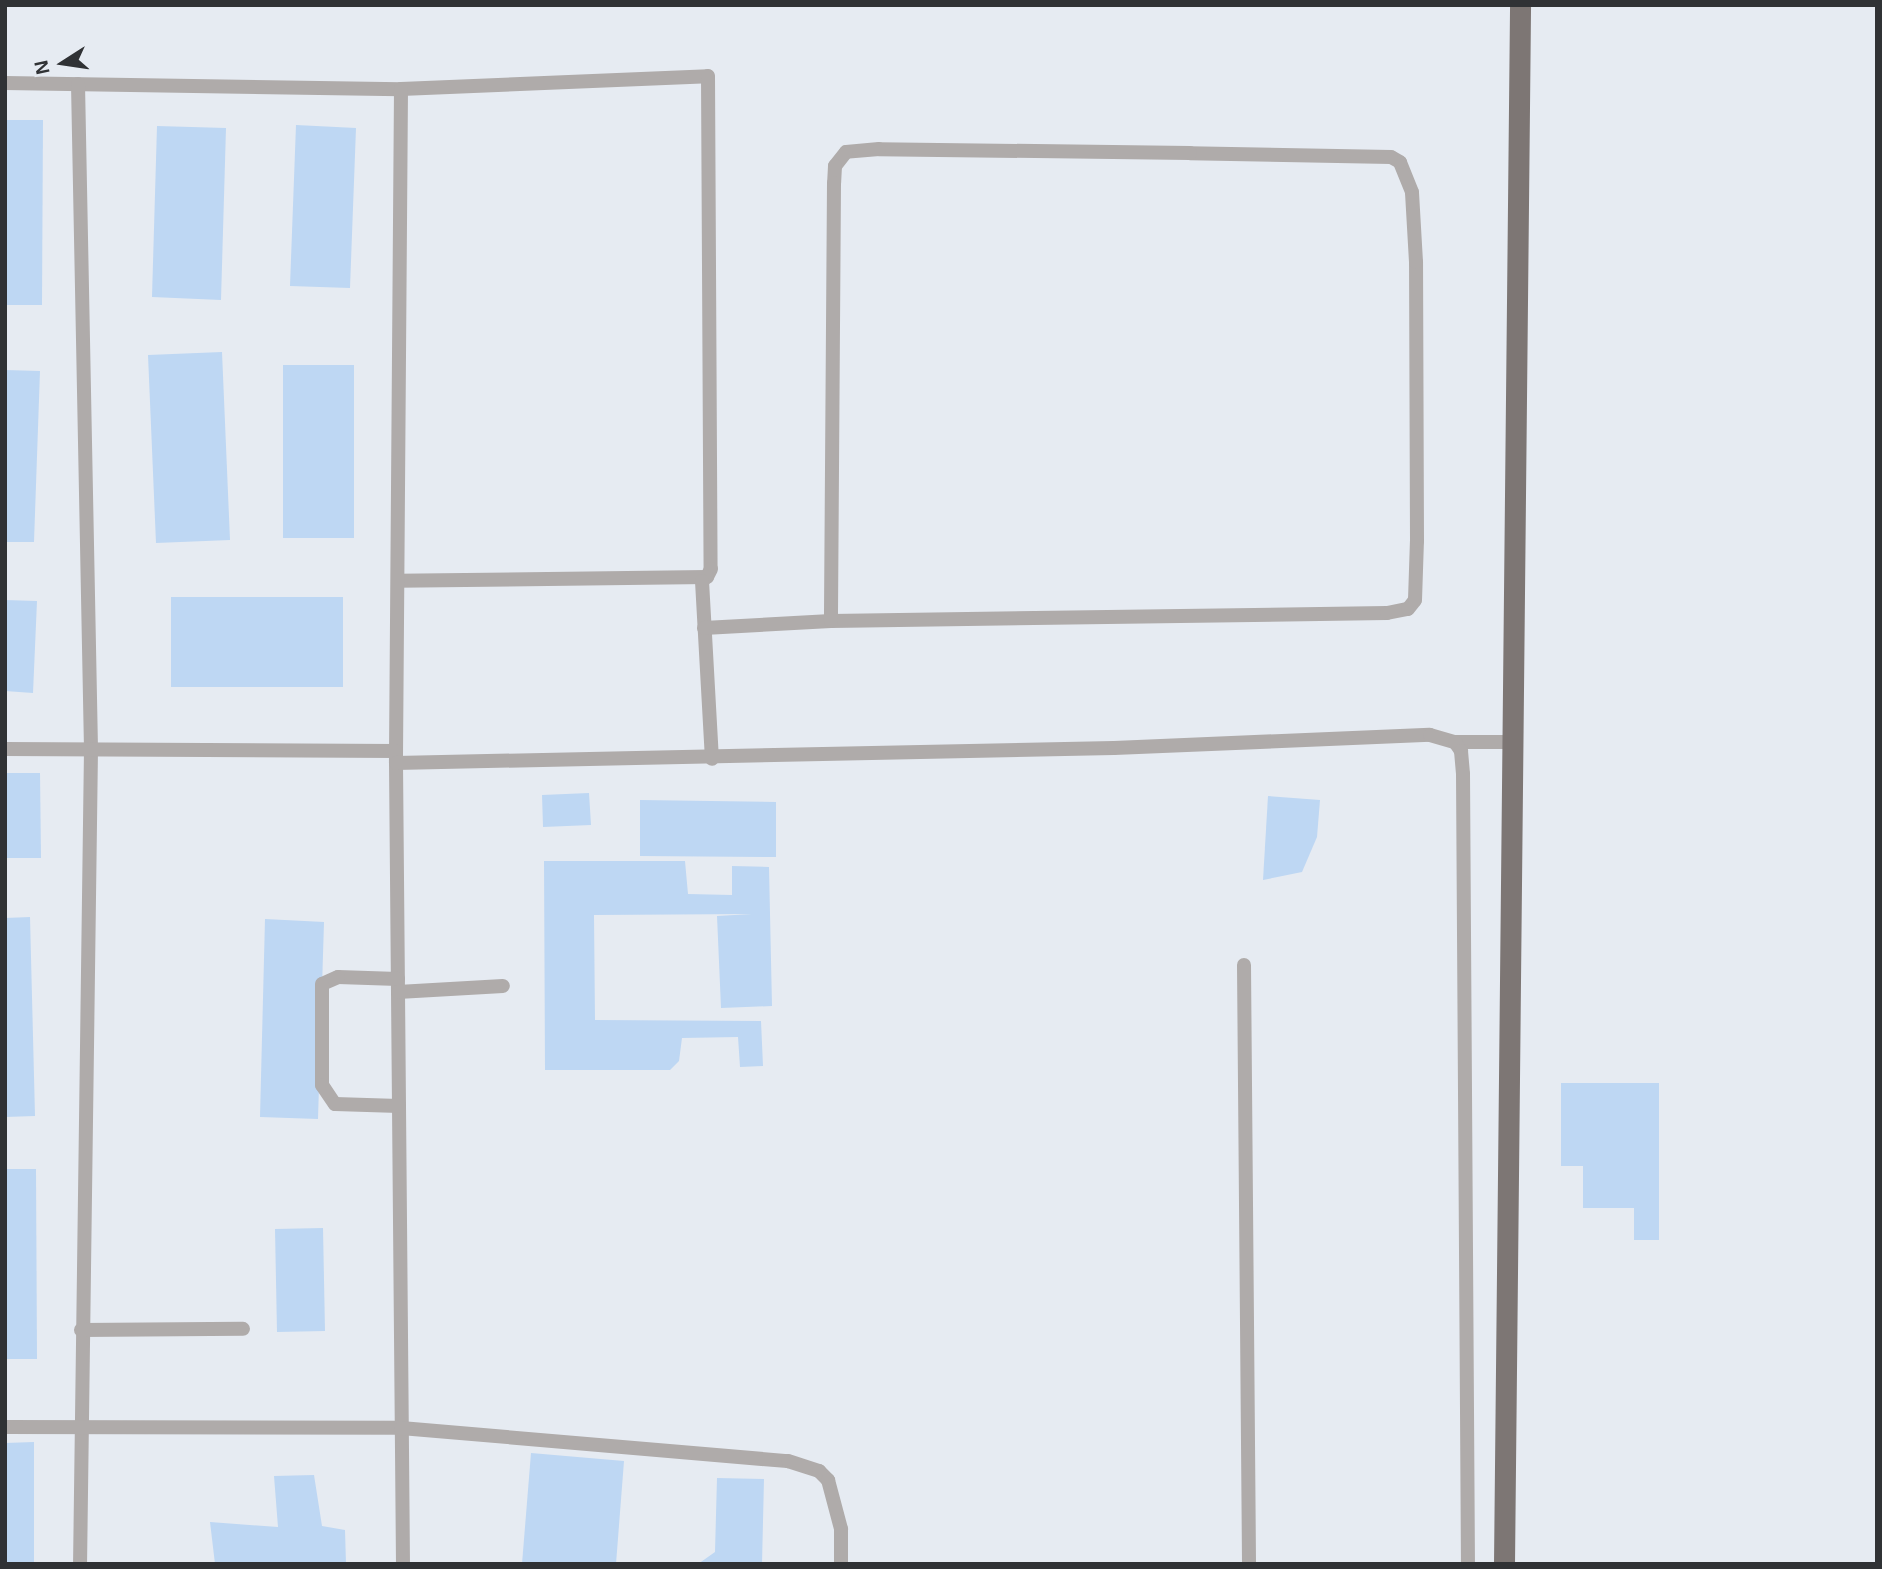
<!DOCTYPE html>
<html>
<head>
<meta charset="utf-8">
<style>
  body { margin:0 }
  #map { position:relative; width:1882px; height:1569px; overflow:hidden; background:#e6ebf2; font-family:Arial,sans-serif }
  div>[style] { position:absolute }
  .building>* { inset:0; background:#bed7f3 }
  .lane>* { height:14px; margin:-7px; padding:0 7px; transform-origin:7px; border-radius:7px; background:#afabaa }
  .primary>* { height:21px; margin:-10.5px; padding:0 10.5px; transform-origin:10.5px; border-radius:10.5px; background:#7d7674 }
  span { translate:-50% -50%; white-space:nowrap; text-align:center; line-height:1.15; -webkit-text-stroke:6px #e6ebf2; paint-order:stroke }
  .frame { position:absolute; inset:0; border:7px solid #303235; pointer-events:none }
  .north { position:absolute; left:28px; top:28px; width:70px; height:70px; -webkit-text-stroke:5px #e6ebf2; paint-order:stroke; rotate:258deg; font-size:19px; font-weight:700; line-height:28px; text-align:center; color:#303235 }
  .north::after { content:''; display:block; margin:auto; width:24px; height:32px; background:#303235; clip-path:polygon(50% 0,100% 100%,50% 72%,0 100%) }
</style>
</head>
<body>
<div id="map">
  <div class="building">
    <div style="clip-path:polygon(5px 120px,43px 120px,42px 305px,5px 305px)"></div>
    <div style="clip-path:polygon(296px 125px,356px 128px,350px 288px,290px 286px)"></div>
    <div style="clip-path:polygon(157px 126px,226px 128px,221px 300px,152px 297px)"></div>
    <div style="clip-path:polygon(222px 352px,230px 540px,156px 543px,148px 355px)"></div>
    <div style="clip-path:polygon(283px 365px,354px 365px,354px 538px,283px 538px)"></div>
    <div style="clip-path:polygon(5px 370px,40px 371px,34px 542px,5px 542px)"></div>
    <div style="clip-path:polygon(171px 597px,343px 597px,343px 687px,171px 687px)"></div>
    <div style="clip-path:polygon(5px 600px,37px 601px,33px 693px,5px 691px)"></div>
    <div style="clip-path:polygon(5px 773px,40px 773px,41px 858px,5px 858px)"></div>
    <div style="clip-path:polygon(589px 793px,591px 825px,543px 827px,542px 795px)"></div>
    <div style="clip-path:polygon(1268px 796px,1320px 800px,1317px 837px,1302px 872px,1263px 880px)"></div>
    <div style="clip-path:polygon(640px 800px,776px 802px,776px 857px,640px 856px)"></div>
    <div style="clip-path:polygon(544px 861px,685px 861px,688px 894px,732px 895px,732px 866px,769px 867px,772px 1006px,721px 1008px,717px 916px,752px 914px,594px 915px,595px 1020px,761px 1021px,763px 1066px,740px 1067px,738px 1037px,682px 1038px,679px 1061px,670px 1070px,545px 1070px)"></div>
    <div style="clip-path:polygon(30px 917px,35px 1116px,5px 1117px,5px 918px)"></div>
    <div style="clip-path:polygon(265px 919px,324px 922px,318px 1119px,260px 1117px)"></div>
    <div style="clip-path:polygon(1561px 1083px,1659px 1083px,1659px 1240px,1634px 1240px,1634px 1208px,1583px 1208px,1583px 1166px,1561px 1166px)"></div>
    <div style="clip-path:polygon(5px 1169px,36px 1169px,37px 1359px,5px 1359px)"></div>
    <div style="clip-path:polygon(323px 1228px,325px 1331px,277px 1332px,275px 1229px)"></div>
    <div style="clip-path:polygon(34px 1442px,34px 1564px,5px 1564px,5px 1443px)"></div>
    <div style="clip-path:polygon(531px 1453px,624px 1461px,616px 1564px,522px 1564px)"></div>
    <div style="clip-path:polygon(314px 1475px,322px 1526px,345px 1530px,346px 1564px,215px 1564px,210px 1522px,278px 1527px,274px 1476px)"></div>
    <div style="clip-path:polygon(717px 1478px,764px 1479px,762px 1564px,698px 1564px,715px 1552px)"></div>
  </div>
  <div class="lane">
    <div style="left:5px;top:83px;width:396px;rotate:0.9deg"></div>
    <div style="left:401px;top:89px;width:307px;rotate:-2.4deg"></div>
    <div style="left:708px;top:76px;width:493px;rotate:89.7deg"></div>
    <div style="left:711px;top:569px;width:9px;rotate:117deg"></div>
    <div style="left:707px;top:577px;width:309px;rotate:179.3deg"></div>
    <div style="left:78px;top:84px;width:665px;rotate:88.88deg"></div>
    <div style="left:91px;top:749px;width:815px;rotate:90.77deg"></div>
    <div style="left:401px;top:89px;width:674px;rotate:90.43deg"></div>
    <div style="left:396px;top:763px;width:801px;rotate:89.5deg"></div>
    <div style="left:702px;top:581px;width:178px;rotate:86.8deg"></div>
    <div style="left:704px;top:628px;width:127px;rotate:-3.2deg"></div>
    <div style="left:831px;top:621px;width:556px;rotate:-0.82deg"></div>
    <div style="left:1387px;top:613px;width:21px;rotate:-11deg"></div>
    <div style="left:1408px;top:609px;width:11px;rotate:-52deg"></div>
    <div style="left:1415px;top:600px;width:59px;rotate:-88.1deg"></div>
    <div style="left:1417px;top:541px;width:279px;rotate:-90.2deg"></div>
    <div style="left:1416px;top:262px;width:70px;rotate:-93.3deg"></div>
    <div style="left:1412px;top:192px;width:32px;rotate:-112deg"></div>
    <div style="left:1400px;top:162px;width:10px;rotate:-151deg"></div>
    <div style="left:1391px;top:157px;width:201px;rotate:-178.9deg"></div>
    <div style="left:1190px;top:153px;width:311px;rotate:-179.3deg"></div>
    <div style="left:879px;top:149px;width:33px;rotate:175deg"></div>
    <div style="left:846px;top:152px;width:18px;rotate:128deg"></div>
    <div style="left:835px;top:166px;width:17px;rotate:93deg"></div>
    <div style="left:834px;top:183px;width:438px;rotate:90.4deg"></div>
    <div style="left:1455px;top:742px;width:59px"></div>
    <div style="left:5px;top:749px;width:391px;rotate:0.3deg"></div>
    <div style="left:396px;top:763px;width:718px;rotate:-1.2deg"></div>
    <div style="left:1114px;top:748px;width:316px;rotate:-2.4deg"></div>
    <div style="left:1430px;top:735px;width:26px;rotate:16deg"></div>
    <div style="left:1455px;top:742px;width:11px;rotate:56deg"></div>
    <div style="left:1461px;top:751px;width:23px;rotate:85deg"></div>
    <div style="left:1463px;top:774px;width:790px;rotate:89.64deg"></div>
    <div style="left:1244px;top:965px;width:599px;rotate:89.52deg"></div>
    <div style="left:398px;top:979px;width:60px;rotate:-178.1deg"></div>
    <div style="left:338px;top:977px;width:17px;rotate:156deg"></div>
    <div style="left:322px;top:984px;width:101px;rotate:90deg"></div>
    <div style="left:322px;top:1085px;width:23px;rotate:56deg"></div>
    <div style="left:335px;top:1104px;width:64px;rotate:1.8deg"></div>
    <div style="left:398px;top:992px;width:105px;rotate:-3.3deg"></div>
    <div style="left:81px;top:1330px;width:162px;rotate:-0.4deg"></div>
    <div style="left:5px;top:1427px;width:396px;rotate:0.1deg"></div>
    <div style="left:401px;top:1428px;width:388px;rotate:4.9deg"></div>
    <div style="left:788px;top:1461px;width:33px;rotate:18deg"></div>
    <div style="left:819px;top:1471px;width:13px;rotate:45deg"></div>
    <div style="left:828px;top:1480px;width:51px;rotate:75.1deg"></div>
    <div style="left:841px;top:1529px;width:35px;rotate:90deg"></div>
  </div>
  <div class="primary">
    <div style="left:1504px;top:1564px;width:1559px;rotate:-89.41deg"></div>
  </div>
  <div class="frame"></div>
  <div class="north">N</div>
</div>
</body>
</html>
